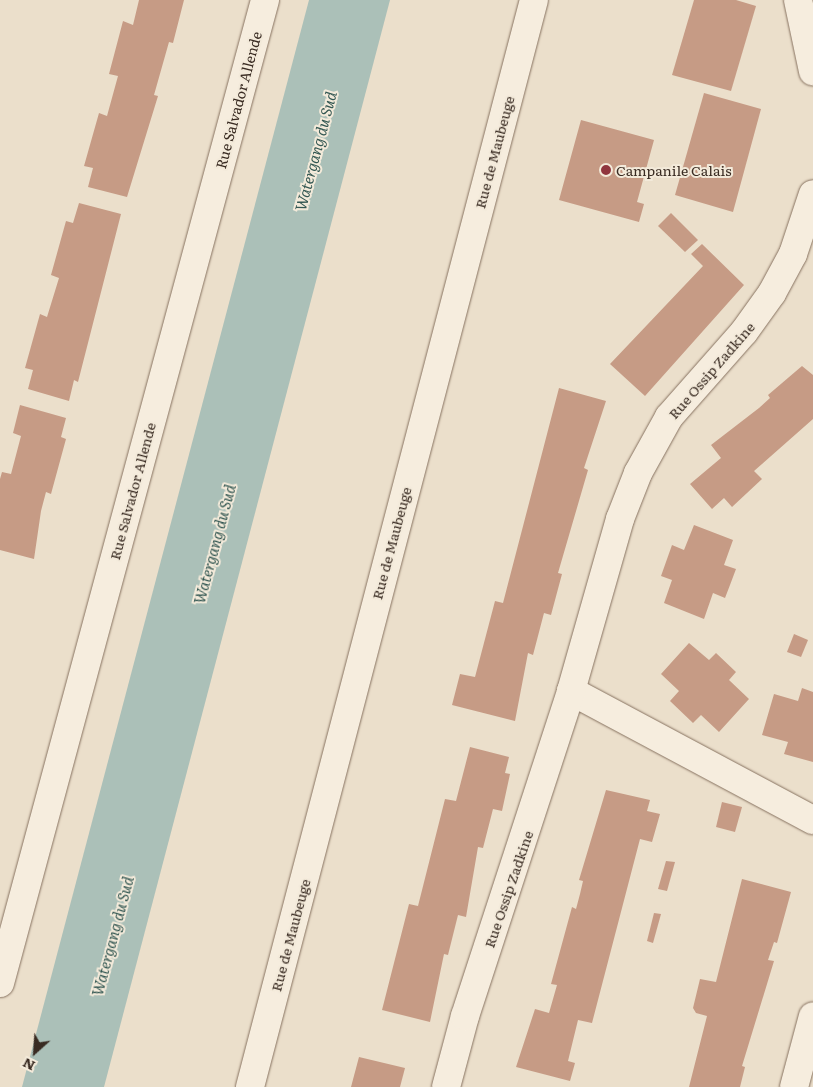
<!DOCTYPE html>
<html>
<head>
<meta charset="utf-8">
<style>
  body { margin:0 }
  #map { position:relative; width:813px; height:1087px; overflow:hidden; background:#ebdfcb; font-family:Literata,serif }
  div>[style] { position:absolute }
  .water>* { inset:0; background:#abc0b8 }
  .building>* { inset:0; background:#c69b85 }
  .roads { filter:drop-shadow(0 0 1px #877260) drop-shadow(0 0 1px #877260) }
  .street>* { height:28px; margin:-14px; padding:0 14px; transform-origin:14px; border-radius:14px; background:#f6edde }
  .secondary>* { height:28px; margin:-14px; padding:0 14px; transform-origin:14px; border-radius:14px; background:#f6edde }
  .dots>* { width:14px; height:14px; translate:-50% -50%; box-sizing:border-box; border:2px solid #f3eada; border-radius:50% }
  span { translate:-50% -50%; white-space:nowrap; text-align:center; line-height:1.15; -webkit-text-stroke:4px #f3eada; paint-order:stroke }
  .street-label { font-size:14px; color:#392b22 }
  .poi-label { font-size:14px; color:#392b22 }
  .left { translate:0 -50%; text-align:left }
  .water-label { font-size:15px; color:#335752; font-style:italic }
  .north { position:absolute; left:10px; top:1027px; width:50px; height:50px; -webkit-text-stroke:4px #f3eada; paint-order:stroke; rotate:206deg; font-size:14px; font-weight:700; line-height:20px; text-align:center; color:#392b22 }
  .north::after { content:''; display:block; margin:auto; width:18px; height:22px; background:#392b22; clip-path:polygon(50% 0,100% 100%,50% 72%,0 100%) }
</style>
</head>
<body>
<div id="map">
  <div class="water">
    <div style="clip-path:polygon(309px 0,390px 0,104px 1087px,22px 1087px)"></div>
  </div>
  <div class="building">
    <div style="clip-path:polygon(139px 0,184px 0,173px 43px,169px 42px,154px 95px,158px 96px,127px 197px,88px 187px,93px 168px,84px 166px,99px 113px,107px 116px,118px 76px,109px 74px,123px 21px,133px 25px)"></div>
    <div style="clip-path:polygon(694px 0,736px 0,756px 6px,731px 91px,672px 75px)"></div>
    <div style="clip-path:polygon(704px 93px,761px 109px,733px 212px,675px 195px)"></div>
    <div style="clip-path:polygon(581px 120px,654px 140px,637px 202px,644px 204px,639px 222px,559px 200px)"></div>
    <div style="clip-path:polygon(79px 203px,121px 214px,78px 382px,74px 380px,69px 401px,28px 389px,33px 370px,25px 368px,40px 314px,47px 317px,59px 278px,51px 275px,66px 221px,73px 223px)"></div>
    <div style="clip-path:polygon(671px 213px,698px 240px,685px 252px,658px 226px)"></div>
    <div style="clip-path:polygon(702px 244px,744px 285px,645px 396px,610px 364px,703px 266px,691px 254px)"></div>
    <div style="clip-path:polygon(802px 366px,813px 375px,813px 419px,754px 471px,762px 479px,732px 507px,724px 498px,712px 509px,690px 484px,721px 458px,711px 445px,759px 408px,770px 398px,768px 395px)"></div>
    <div style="clip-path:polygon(559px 388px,606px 401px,584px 468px,588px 470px,558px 573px,562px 574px,551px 615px,544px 613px,533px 655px,528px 653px,515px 721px,452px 705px,460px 674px,475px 677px,495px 601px,503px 603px)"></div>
    <div style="clip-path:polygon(20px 405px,66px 418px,61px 437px,66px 439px,51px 494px,46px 492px,41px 511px,34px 559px,0 550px,0 479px,2px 472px,11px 474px,21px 436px,13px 433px)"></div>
    <div style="clip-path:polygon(694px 525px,733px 540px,724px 565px,736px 569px,730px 585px,725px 598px,713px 593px,704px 619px,664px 603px,672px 580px,661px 576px,672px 545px,684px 550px)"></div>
    <div style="clip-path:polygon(794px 634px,808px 640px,801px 657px,787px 652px)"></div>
    <div style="clip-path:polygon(689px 643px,709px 660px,716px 653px,736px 672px,729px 680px,749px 699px,719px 732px,701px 715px,693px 723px,670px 701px,679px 691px,661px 674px)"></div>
    <div style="clip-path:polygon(802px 688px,813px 692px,813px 762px,784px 754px,788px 742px,762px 735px,774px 694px,798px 701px)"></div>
    <div style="clip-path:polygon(470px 747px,509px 757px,505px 773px,510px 774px,502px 811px,493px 809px,483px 848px,478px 847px,466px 917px,458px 915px,448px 955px,444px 954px,430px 1022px,382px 1010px,409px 904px,418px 906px,445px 799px,456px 801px)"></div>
    <div style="clip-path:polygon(606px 790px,650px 800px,647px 811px,660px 814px,652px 842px,640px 839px,592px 1023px,578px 1020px,568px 1061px,575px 1063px,570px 1081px,516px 1067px,535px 1009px,549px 1013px,557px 985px,551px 984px,572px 907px,576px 909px,580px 894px,583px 881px,579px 880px)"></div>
    <div style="clip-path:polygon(722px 802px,742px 807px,735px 832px,716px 827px)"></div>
    <div style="clip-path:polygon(666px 861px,675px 862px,667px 891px,658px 889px)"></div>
    <div style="clip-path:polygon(742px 879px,791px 892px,777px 943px,774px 942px,768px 960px,774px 961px,742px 1066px,745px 1067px,740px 1087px,689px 1087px,707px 1016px,696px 1013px,693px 1008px,700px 979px,716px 982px)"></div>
    <div style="clip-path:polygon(654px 913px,661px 914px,653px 943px,647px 941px)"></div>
    <div style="clip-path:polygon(359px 1057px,405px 1068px,400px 1087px,351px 1087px)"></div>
  </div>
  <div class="roads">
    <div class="street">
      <div style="left:798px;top:0;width:73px;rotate:78.1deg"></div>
      <div style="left:571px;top:691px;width:274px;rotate:28.1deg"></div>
      <div style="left:446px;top:1087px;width:73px;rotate:-75deg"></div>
      <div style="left:465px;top:1016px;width:342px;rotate:-71.9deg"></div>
      <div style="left:571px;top:691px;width:179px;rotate:-74.1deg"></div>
      <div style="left:620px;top:519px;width:49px;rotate:-68.6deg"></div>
      <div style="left:638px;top:473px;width:64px;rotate:-61deg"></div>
      <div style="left:669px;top:417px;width:113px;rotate:-48.6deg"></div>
      <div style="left:744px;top:332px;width:48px;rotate:-54.3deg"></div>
      <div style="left:772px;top:293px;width:44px;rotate:-61.7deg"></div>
      <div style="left:793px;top:254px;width:63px;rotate:-71.6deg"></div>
      <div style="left:794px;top:1087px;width:73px;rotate:-75deg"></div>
    </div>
    <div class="secondary">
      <div style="left:0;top:983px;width:1018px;rotate:-74.91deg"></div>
      <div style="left:250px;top:1087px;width:1123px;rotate:-75.36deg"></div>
    </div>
  </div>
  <div class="dots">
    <div style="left:606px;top:170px;background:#90363e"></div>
  </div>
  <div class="street-label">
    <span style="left:238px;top:100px;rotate:-75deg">Rue Salvador Allende</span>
    <span style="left:494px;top:152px;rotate:-75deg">Rue de Maubeuge</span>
    <span style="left:711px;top:370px;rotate:-49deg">Rue Ossip Zadkine</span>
    <span style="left:132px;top:491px;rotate:-75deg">Rue Salvador Allende</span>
    <span style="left:391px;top:543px;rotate:-75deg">Rue de Maubeuge</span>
    <span style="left:508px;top:889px;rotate:-71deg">Rue Ossip Zadkine</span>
    <span style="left:290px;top:935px;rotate:-75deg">Rue de Maubeuge</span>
  </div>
  <div class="poi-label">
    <span class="left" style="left:616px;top:170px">Campanile Calais</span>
  </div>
  <div class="water-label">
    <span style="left:315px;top:151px;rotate:-75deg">Watergang du Sud</span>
    <span style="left:214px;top:544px;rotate:-75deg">Watergang du Sud</span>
    <span style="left:112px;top:936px;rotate:-75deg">Watergang du Sud</span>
  </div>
  <div class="north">N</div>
</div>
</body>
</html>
